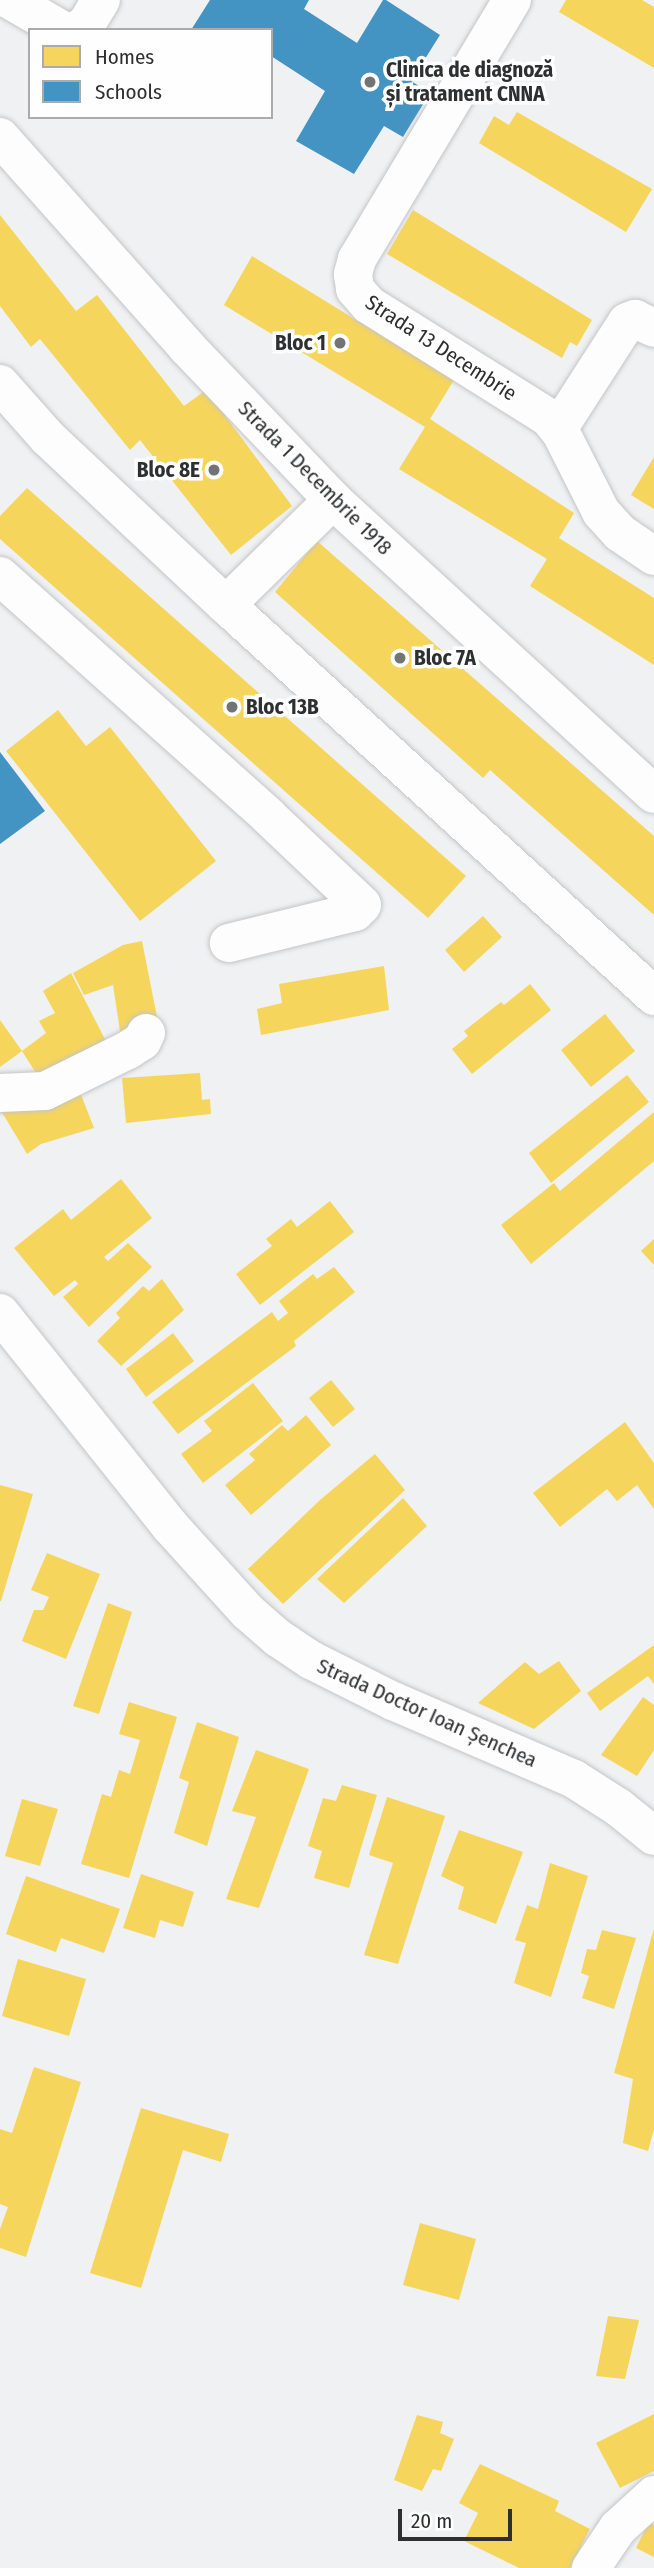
<!DOCTYPE html>
<html>
<head>
<meta charset="utf-8">
<style>
  body { margin:0 }
  #map { position:relative; width:654px; height:2568px; overflow:hidden; background:#eff1f3; font-family:"Fira Sans Condensed",sans-serif }
  div>[style] { position:absolute }
  .homes>* { inset:0; background:#f6d55c }
  .schools>* { inset:0; background:#4393c3 }
  .roads { filter:drop-shadow(0 0 2px #c4c5c6) drop-shadow(0 0 2px #c4c5c6) }
  .minor>* { height:38px; margin:-19px; padding:0 19px; transform-origin:19px; border-radius:19px; background:#fdfdfd }
  .dots>* { width:19px; height:19px; translate:-50% -50%; box-sizing:border-box; border:4px solid #fefeff; border-radius:50% }
  span { translate:-50% -50%; white-space:nowrap; text-align:center; line-height:1.15; -webkit-text-stroke:7px #fefeff; paint-order:stroke }
  .poi-label { font-size:21px; color:#2e2f30; font-weight:700 }
  .left { translate:0 -50%; text-align:left }
  .right { translate:-100% -50%; text-align:right }
  .street-label { font-size:21px; color:#2e2f30 }
  .legend { position:absolute; left:28px; top:28px; width:245px; height:91px; box-sizing:border-box; background:#fefeff; border:2px solid #ababac; margin:0; padding:9px 12px; list-style:none; font-size:21px; color:#2e2f30 }
  .legend li { display:flex; align-items:center; gap:14px; height:35px }
  .legend b { width:35px; border:2px solid #ababac }
  .scale { position:absolute; left:398px; top:2509px; width:114px; height:32px; box-sizing:border-box; border:4px solid #2e2f30; border-top:0; padding-left:9px; font-size:21px; line-height:24px; white-space:nowrap; color:#2e2f30; -webkit-text-stroke:5px #fefeff; paint-order:stroke }
</style>
</head>
<body>
<div id="map">
  <div class="homes">
    <div style="clip-path:polygon(566px 0,642px 0,654px 7px,654px 68px,559px 12px)"></div>
    <div style="clip-path:polygon(517px 112px,652px 189px,626px 232px,479px 143px,494px 116px,509px 125px)"></div>
    <div style="clip-path:polygon(413px 210px,592px 320px,577px 346px,570px 342px,562px 358px,387px 254px)"></div>
    <div style="clip-path:polygon(0 215px,76px 311px,97px 295px,184px 406px,206px 390px,292px 506px,231px 555px,140px 440px,130px 450px,40px 339px,31px 347px,0 306px)"></div>
    <div style="clip-path:polygon(252px 256px,454px 380px,430px 419px,574px 513px,559px 538px,654px 598px,654px 665px,530px 586px,547px 559px,399px 469px,425px 427px,224px 305px)"></div>
    <div style="clip-path:polygon(654px 457px,654px 509px,631px 495px)"></div>
    <div style="clip-path:polygon(27px 488px,466px 876px,428px 918px,0 539px,0 516px)"></div>
    <div style="clip-path:polygon(317px 541px,654px 836px,654px 915px,490px 770px,483px 778px,275px 592px)"></div>
    <div style="clip-path:polygon(58px 710px,86px 746px,110px 727px,216px 861px,140px 921px,6px 751px)"></div>
    <div style="clip-path:polygon(483px 916px,502px 937px,464px 972px,445px 950px)"></div>
    <div style="clip-path:polygon(142px 941px,158px 1022px,120px 1031px,113px 985px,84px 995px,73px 973px,123px 945px)"></div>
    <div style="clip-path:polygon(384px 966px,389px 1010px,261px 1035px,257px 1009px,282px 1003px,279px 984px)"></div>
    <div style="clip-path:polygon(71px 973px,110px 1049px,41px 1081px,22px 1051px,46px 1033px,39px 1021px,55px 1013px,43px 991px)"></div>
    <div style="clip-path:polygon(530px 984px,551px 1010px,472px 1074px,452px 1049px,468px 1036px,464px 1031px,501px 1002px,504px 1005px)"></div>
    <div style="clip-path:polygon(605px 1014px,635px 1051px,591px 1087px,561px 1050px)"></div>
    <div style="clip-path:polygon(0 1020px,22px 1051px,0 1067px)"></div>
    <div style="clip-path:polygon(200px 1073px,202px 1100px,210px 1099px,211px 1114px,126px 1123px,122px 1078px)"></div>
    <div style="clip-path:polygon(627px 1075px,649px 1102px,551px 1183px,529px 1153px)"></div>
    <div style="clip-path:polygon(80px 1092px,94px 1128px,41px 1144px,27px 1154px,0 1109px)"></div>
    <div style="clip-path:polygon(654px 1112px,654px 1161px,531px 1264px,501px 1225px,554px 1183px,560px 1191px)"></div>
    <div style="clip-path:polygon(121px 1179px,152px 1218px,104px 1257px,108px 1261px,128px 1243px,152px 1267px,89px 1327px,63px 1297px,78px 1284px,75px 1280px,54px 1296px,14px 1248px,63px 1209px,71px 1220px)"></div>
    <div style="clip-path:polygon(330px 1201px,354px 1232px,260px 1305px,236px 1274px,272px 1246px,266px 1239px,291px 1219px,297px 1227px)"></div>
    <div style="clip-path:polygon(654px 1239px,654px 1265px,641px 1251px)"></div>
    <div style="clip-path:polygon(334px 1267px,355px 1292px,294px 1341px,296px 1346px,178px 1434px,152px 1402px,272px 1312px,278px 1321px,288px 1313px,279px 1301px,313px 1274px,317px 1279px)"></div>
    <div style="clip-path:polygon(162px 1279px,184px 1310px,121px 1366px,97px 1341px,120px 1318px,116px 1313px,143px 1286px,149px 1291px)"></div>
    <div style="clip-path:polygon(173px 1333px,194px 1361px,146px 1397px,126px 1369px)"></div>
    <div style="clip-path:polygon(331px 1380px,355px 1409px,333px 1427px,309px 1398px)"></div>
    <div style="clip-path:polygon(253px 1383px,283px 1421px,203px 1483px,181px 1454px,212px 1431px,204px 1421px)"></div>
    <div style="clip-path:polygon(306px 1415px,331px 1445px,251px 1515px,225px 1485px,255px 1460px,249px 1454px,282px 1425px,288px 1431px)"></div>
    <div style="clip-path:polygon(625px 1422px,654px 1463px,654px 1509px,637px 1485px,617px 1501px,607px 1489px,560px 1527px,533px 1493px)"></div>
    <div style="clip-path:polygon(375px 1454px,405px 1490px,283px 1604px,248px 1569px,320px 1500px)"></div>
    <div style="clip-path:polygon(0 1485px,33px 1494px,1px 1601px,0 1601px)"></div>
    <div style="clip-path:polygon(403px 1498px,427px 1526px,344px 1603px,317px 1579px)"></div>
    <div style="clip-path:polygon(47px 1553px,100px 1574px,66px 1659px,22px 1641px,34px 1610px,43px 1610px,49px 1597px,31px 1590px)"></div>
    <div style="clip-path:polygon(108px 1603px,132px 1612px,99px 1714px,73px 1706px)"></div>
    <div style="clip-path:polygon(654px 1645px,654px 1684px,648px 1676px,600px 1711px,587px 1693px)"></div>
    <div style="clip-path:polygon(559px 1661px,581px 1691px,534px 1729px,478px 1703px,525px 1662px,539px 1674px)"></div>
    <div style="clip-path:polygon(643px 1697px,654px 1705px,654px 1750px,637px 1776px,601px 1755px)"></div>
    <div style="clip-path:polygon(129px 1702px,177px 1717px,129px 1878px,81px 1864px,102px 1794px,111px 1797px,119px 1770px,130px 1774px,140px 1740px,119px 1734px)"></div>
    <div style="clip-path:polygon(197px 1722px,239px 1737px,207px 1846px,174px 1833px,189px 1782px,179px 1778px)"></div>
    <div style="clip-path:polygon(256px 1750px,309px 1769px,259px 1908px,226px 1899px,256px 1817px,232px 1811px)"></div>
    <div style="clip-path:polygon(342px 1785px,377px 1795px,349px 1888px,314px 1878px,322px 1851px,308px 1846px,323px 1798px,336px 1801px)"></div>
    <div style="clip-path:polygon(387px 1797px,445px 1816px,398px 1964px,364px 1955px,393px 1863px,369px 1855px)"></div>
    <div style="clip-path:polygon(22px 1799px,58px 1809px,40px 1866px,5px 1856px)"></div>
    <div style="clip-path:polygon(459px 1830px,523px 1852px,496px 1924px,458px 1909px,464px 1887px,441px 1876px)"></div>
    <div style="clip-path:polygon(550px 1863px,588px 1876px,551px 1997px,514px 1983px,526px 1943px,515px 1940px,527px 1905px,538px 1909px)"></div>
    <div style="clip-path:polygon(141px 1874px,194px 1892px,183px 1927px,160px 1920px,155px 1938px,123px 1928px)"></div>
    <div style="clip-path:polygon(26px 1876px,120px 1909px,104px 1953px,61px 1938px,56px 1952px,6px 1934px)"></div>
    <div style="clip-path:polygon(654px 1928px,654px 2129px,648px 2151px,623px 2143px,633px 2079px,614px 2073px)"></div>
    <div style="clip-path:polygon(602px 1930px,636px 1938px,614px 2009px,582px 1998px,589px 1976px,581px 1973px,587px 1949px,596px 1950px)"></div>
    <div style="clip-path:polygon(18px 1959px,86px 1979px,69px 2036px,2px 2016px)"></div>
    <div style="clip-path:polygon(34px 2067px,81px 2082px,26px 2257px,0 2248px,0 2229px,8px 2207px,0 2204px,0 2129px,12px 2133px)"></div>
    <div style="clip-path:polygon(141px 2108px,229px 2134px,221px 2162px,183px 2150px,141px 2288px,90px 2273px)"></div>
    <div style="clip-path:polygon(420px 2223px,476px 2239px,459px 2300px,403px 2285px)"></div>
    <div style="clip-path:polygon(608px 2316px,639px 2320px,625px 2379px,596px 2376px)"></div>
    <div style="clip-path:polygon(654px 2414px,654px 2471px,620px 2488px,596px 2443px)"></div>
    <div style="clip-path:polygon(417px 2415px,443px 2422px,440px 2433px,454px 2439px,441px 2471px,433px 2469px,422px 2491px,394px 2480px)"></div>
    <div style="clip-path:polygon(480px 2464px,559px 2501px,555px 2511px,590px 2529px,570px 2568px,519px 2568px,464px 2541px,478px 2513px,459px 2503px)"></div>
    <div style="clip-path:polygon(649px 2522px,654px 2525px,654px 2557px,636px 2548px)"></div>
  </div>
  <div class="schools">
    <div style="clip-path:polygon(210px 0,309px 0,304px 9px,357px 43px,383px 0,386px 0,440px 35px,411px 81px,430px 93px,403px 137px,384px 126px,354px 174px,296px 141px,325px 91px,271px 56px,271px 30px,191px 30px)"></div>
    <div style="clip-path:polygon(0 752px,45px 811px,0 844px)"></div>
  </div>
  <div class="roads">
    <div class="minor">
      <div style="left:10px;top:0;width:60px;rotate:30deg"></div>
      <div style="left:512px;top:0;width:302px;rotate:120.9deg"></div>
      <div style="left:357px;top:259px;width:16px;rotate:105deg"></div>
      <div style="left:353px;top:274px;width:15px;rotate:82deg"></div>
      <div style="left:355px;top:289px;width:21px;rotate:49deg"></div>
      <div style="left:369px;top:305px;width:213px;rotate:32.1deg"></div>
      <div style="left:549px;top:418px;width:19px;rotate:51deg"></div>
      <div style="left:561px;top:433px;width:89px;rotate:63.1deg"></div>
      <div style="left:601px;top:512px;width:28px;rotate:48deg"></div>
      <div style="left:620px;top:533px;width:41px;rotate:34.1deg"></div>
      <div style="left:78px;top:30px;width:11px;rotate:-38deg"></div>
      <div style="left:87px;top:23px;width:27px;rotate:-59deg"></div>
      <div style="left:0;top:137px;width:281px;rotate:48.3deg"></div>
      <div style="left:187px;top:347px;width:211px;rotate:46.3deg"></div>
      <div style="left:333px;top:500px;width:435px;rotate:42.5deg"></div>
      <div style="left:0;top:384px;width:72px;rotate:48.4deg"></div>
      <div style="left:48px;top:438px;width:244px;rotate:43.2deg"></div>
      <div style="left:226px;top:605px;width:580px;rotate:42.41deg"></div>
      <div style="left:558px;top:429px;width:127px;rotate:-57.2deg"></div>
      <div style="left:627px;top:322px;width:9px;rotate:-21deg"></div>
      <div style="left:635px;top:319px;width:21px;rotate:25deg"></div>
      <div style="left:0;top:576px;width:360px;rotate:41.8deg"></div>
      <div style="left:268px;top:816px;width:129px;rotate:43.4deg"></div>
      <div style="left:362px;top:905px;width:10px;rotate:135deg"></div>
      <div style="left:355px;top:912px;width:130px;rotate:166.2deg"></div>
      <div style="left:226px;top:605px;width:150px;rotate:-44.5deg"></div>
      <div style="left:0;top:1093px;width:45px;rotate:-2.5deg"></div>
      <div style="left:45px;top:1091px;width:93px;rotate:-26.3deg"></div>
      <div style="left:128px;top:1050px;width:17px;rotate:-33deg"></div>
      <div style="left:142px;top:1041px;width:9px;rotate:-63deg"></div>
      <div style="left:0;top:1313px;width:273px;rotate:51.4deg"></div>
      <div style="left:170px;top:1526px;width:116px;rotate:47.8deg"></div>
      <div style="left:248px;top:1612px;width:40px;rotate:41deg"></div>
      <div style="left:278px;top:1638px;width:40px;rotate:34deg"></div>
      <div style="left:311px;top:1660px;width:92px;rotate:26.6deg"></div>
      <div style="left:393px;top:1701px;width:197px;rotate:23.3deg"></div>
      <div style="left:574px;top:1779px;width:52px;rotate:32.5deg"></div>
      <div style="left:618px;top:1807px;width:46px;rotate:38.9deg"></div>
      <div style="left:591px;top:2568px;width:48px;rotate:-56deg"></div>
      <div style="left:618px;top:2528px;width:49px;rotate:-42.5deg"></div>
    </div>
  </div>
  <div class="dots">
    <div style="left:370px;top:82px;background:#727374"></div>
    <div style="left:340px;top:343px;background:#727374"></div>
    <div style="left:214px;top:470px;background:#727374"></div>
    <div style="left:400px;top:658px;background:#727374"></div>
    <div style="left:232px;top:707px;background:#727374"></div>
  </div>
  <div class="poi-label">
    <span class="left" style="left:386px;top:82px">Clinica de diagnoză<br>și tratament CNNA</span>
    <span class="right" style="left:326px;top:343px">Bloc 1</span>
    <span class="right" style="left:200px;top:470px">Bloc 8E</span>
    <span class="left" style="left:414px;top:658px">Bloc 7A</span>
    <span class="left" style="left:246px;top:707px">Bloc 13B</span>
  </div>
  <div class="street-label">
    <span style="left:441px;top:348px;rotate:33deg">Strada 13 Decembrie</span>
    <span style="left:315px;top:478px;rotate:45deg">Strada 1 Decembrie 1918</span>
    <span style="left:427px;top:1713px;rotate:24deg">Strada Doctor Ioan Șenchea</span>
  </div>
  <ul class="legend">
  <li><b style="height:19px;background:#f6d55c"></b>Homes</li>
  <li><b style="height:19px;background:#4393c3"></b>Schools</li>
  </ul>
  <div class="scale">20 m</div>
</div>
</body>
</html>
